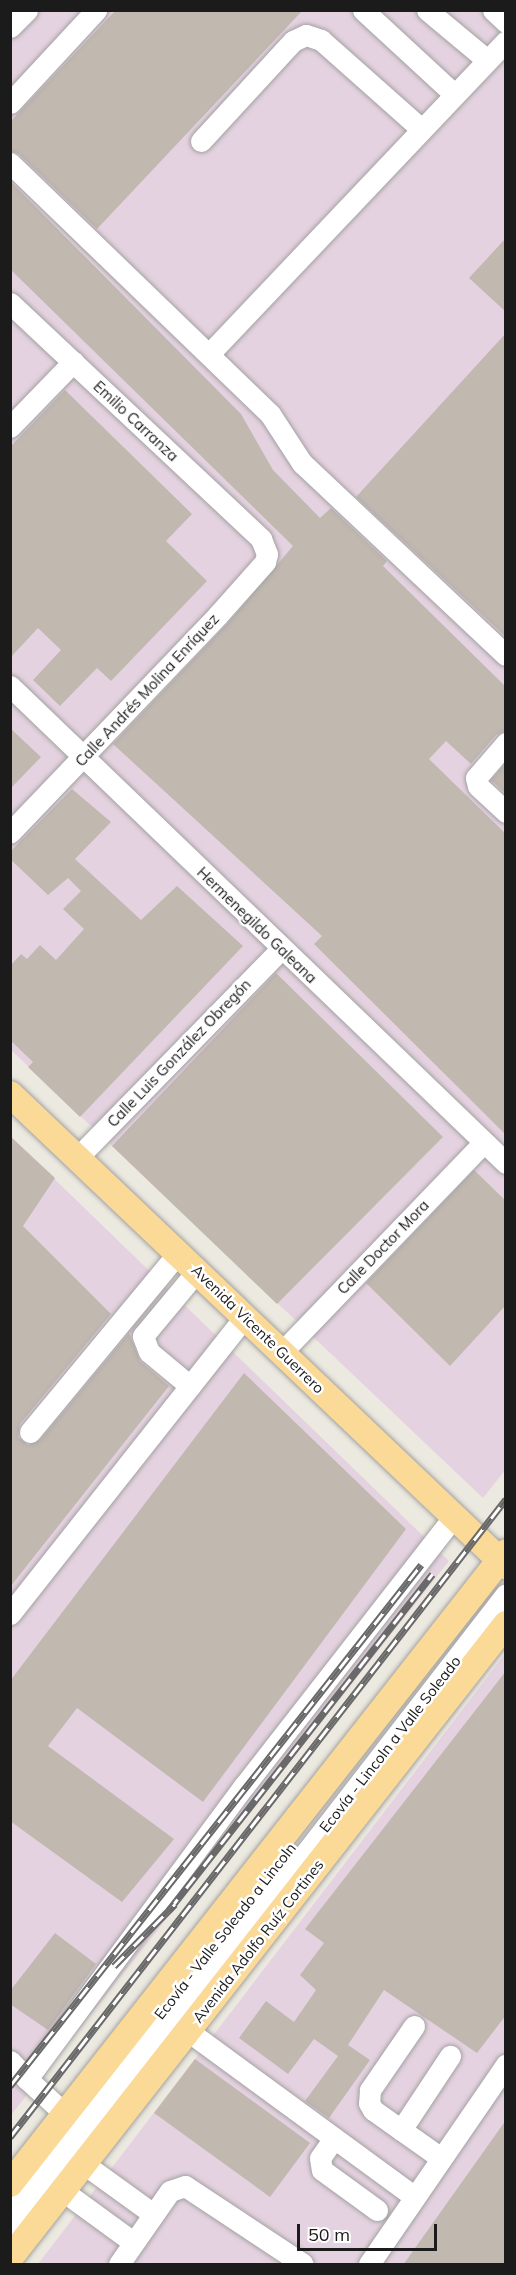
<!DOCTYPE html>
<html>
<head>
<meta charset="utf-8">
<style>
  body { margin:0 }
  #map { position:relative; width:516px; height:2275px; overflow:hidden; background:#ece9e0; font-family:Mulish,sans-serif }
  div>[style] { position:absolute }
  .industrial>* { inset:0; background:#e5d2e0 }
  .building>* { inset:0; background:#c1b8b0 }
  .roads { filter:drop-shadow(0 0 2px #a2a2a2) drop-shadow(0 0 2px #a2a2a2) }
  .minor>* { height:21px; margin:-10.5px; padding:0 10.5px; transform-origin:10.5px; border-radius:10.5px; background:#fff }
  .major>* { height:26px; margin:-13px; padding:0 13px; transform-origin:13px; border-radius:13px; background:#fbd997 }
  .rail>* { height:7px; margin-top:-3.5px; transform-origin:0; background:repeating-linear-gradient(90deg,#fff 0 14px,#696969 0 28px); box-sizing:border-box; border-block:2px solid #696969 }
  span { translate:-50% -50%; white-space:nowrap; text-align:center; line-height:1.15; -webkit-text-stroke:5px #fff; paint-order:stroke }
  .street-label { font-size:15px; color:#1b1b1b }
  .frame { position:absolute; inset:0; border:12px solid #1b1b1b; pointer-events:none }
  .scale { position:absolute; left:297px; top:2224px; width:140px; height:27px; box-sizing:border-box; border:3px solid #1b1b1b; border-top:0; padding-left:8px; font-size:18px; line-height:21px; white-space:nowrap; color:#1b1b1b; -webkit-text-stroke:4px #fff; paint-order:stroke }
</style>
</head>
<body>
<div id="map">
  <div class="industrial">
    <div style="clip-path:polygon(10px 11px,505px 11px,506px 1469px,483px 1498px,11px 1050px)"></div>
    <div style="clip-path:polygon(10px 1136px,449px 1561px,11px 2115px,10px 2115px)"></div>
    <div style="clip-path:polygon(505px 1654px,505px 2264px,38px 2264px,140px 2131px)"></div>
  </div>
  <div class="building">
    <div style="clip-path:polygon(116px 10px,303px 10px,97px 229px,19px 154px,10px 151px,10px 122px)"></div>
    <div style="clip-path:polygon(10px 181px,241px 414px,273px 470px,320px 518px,331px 508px,387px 561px,383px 566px,506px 687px,506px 731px,496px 735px,471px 764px,446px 741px,429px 759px,506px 834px,506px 1135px,314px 944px,322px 936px,113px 744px,227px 624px,293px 546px,10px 269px)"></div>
    <div style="clip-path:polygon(506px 238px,506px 312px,469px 278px)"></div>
    <div style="clip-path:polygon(506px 333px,506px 637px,356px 497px)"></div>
    <div style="clip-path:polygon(65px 390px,192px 514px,166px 541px,207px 581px,111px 681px,97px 668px,60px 706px,33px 680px,61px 650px,38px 628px,10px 658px,10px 447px)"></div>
    <div style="clip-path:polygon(10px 728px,41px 757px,10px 789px)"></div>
    <div style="clip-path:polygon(506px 763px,506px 794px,491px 780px)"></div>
    <div style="clip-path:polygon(72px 789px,111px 822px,75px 859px,141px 920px,177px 886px,243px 946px,80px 1117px,28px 1067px,33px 1062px,10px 1040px,10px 966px,21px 954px,27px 959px,40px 945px,56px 960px,84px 929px,63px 909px,81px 891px,68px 878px,48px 895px,10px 859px,10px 852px)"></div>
    <div style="clip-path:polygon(276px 973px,443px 1137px,277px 1304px,112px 1146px)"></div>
    <div style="clip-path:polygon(10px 1136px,55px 1178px,23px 1226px,111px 1314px,20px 1424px,18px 1437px,28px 1445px,40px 1440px,129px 1333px,140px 1361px,169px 1386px,10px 1587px)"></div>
    <div style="clip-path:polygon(474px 1170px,506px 1201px,506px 1305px,450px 1366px,366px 1283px)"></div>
    <div style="clip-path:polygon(244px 1373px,406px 1529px,203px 1802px,77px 1708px,48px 1746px,174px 1839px,122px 1902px,10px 1821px,10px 1681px)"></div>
    <div style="clip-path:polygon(506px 1671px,506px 2015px,477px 2053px,384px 1990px,348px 2045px,370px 2060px,329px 2118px,305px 2101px,338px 2056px,314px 2039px,288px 2074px,239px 2038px,266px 2001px,294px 2022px,316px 1990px,300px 1975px,324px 1943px,305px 1929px)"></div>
    <div style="clip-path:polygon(55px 1933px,96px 1964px,48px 2030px,10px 2004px,10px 1991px)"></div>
    <div style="clip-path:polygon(195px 2059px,310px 2143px,270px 2197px,154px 2113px)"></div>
    <div style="clip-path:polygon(506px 2120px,506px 2265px,403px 2265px)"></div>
  </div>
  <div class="roads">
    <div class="minor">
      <div style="left:363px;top:10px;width:124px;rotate:42.7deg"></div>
      <div style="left:427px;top:10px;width:78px;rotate:39.8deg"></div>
      <div style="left:493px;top:10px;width:18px;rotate:43deg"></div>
      <div style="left:10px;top:27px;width:24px;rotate:-45deg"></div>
      <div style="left:10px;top:103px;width:127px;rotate:-47.2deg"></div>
      <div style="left:201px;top:141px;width:136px;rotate:-47.4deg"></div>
      <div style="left:293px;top:41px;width:14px;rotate:-25deg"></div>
      <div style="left:306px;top:35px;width:16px;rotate:18deg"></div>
      <div style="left:321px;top:40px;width:132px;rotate:41.6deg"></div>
      <div style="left:10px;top:163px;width:361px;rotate:44deg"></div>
      <div style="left:270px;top:414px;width:59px;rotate:56.9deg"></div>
      <div style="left:302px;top:463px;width:280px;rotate:43.3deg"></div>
      <div style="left:10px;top:303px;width:345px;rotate:43.2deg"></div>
      <div style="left:261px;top:539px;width:16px;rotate:68deg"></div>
      <div style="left:267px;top:554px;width:8px;rotate:104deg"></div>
      <div style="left:265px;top:562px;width:71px;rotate:131.6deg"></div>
      <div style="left:218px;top:615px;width:301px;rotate:133.7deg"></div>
      <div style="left:209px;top:354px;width:431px;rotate:-46.5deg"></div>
      <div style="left:10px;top:427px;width:91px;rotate:-45.9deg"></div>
      <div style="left:10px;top:686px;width:688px;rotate:43.88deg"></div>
      <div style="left:506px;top:743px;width:46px;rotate:130.6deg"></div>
      <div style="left:476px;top:778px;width:8px;rotate:76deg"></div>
      <div style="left:478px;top:786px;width:38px;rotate:43deg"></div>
      <div style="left:77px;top:1158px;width:292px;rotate:-45.7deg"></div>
      <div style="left:282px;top:1352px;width:291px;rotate:-46.1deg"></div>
      <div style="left:190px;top:1386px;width:53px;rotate:-140.3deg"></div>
      <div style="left:149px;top:1352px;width:17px;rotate:-111deg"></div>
      <div style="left:143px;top:1336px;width:85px;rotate:-50.3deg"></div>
      <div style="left:30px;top:1432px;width:232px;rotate:-50.4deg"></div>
      <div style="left:10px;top:1614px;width:380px;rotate:-51.7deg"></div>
      <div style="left:414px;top:2026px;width:78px;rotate:124.5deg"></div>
      <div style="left:370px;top:2090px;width:13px;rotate:94deg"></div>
      <div style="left:369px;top:2103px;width:8px;rotate:60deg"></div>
      <div style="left:373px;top:2110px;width:83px;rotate:35.2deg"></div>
      <div style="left:188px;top:2031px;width:281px;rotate:36.2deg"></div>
      <div style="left:10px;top:2061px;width:25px;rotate:47deg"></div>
      <div style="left:65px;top:2114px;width:52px;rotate:-137.4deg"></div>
      <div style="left:27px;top:2079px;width:365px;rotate:-53.5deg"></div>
      <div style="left:244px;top:1786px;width:342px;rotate:-52.1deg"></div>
      <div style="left:401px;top:2130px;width:89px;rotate:-56.5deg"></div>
      <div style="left:334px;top:2138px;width:24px;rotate:125deg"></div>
      <div style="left:320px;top:2158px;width:12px;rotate:81deg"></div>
      <div style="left:322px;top:2170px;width:68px;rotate:36deg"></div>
      <div style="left:84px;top:2164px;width:85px;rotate:35.9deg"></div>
      <div style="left:63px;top:2191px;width:87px;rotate:36.1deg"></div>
      <div style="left:10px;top:2205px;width:447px;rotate:-51.9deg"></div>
      <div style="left:10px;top:2235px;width:810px;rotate:-52.27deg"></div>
      <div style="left:119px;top:2264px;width:89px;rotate:-55.1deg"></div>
      <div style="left:170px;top:2191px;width:16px;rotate:-18deg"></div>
      <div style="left:185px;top:2186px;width:141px;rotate:33.5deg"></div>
      <div style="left:369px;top:2264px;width:242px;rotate:-55.5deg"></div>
    </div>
    <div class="major">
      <div style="left:10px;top:1094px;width:685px;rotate:43.58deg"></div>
      <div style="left:10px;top:2184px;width:803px;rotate:-51.87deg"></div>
      <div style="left:10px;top:2258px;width:805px;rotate:-51.96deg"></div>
    </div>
  </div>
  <div class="rail">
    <div style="left:169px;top:1910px;width:427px;rotate:-51.9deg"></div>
    <div style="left:114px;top:1966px;width:87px;rotate:-45.5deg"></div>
    <div style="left:10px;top:2086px;width:664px;rotate:-51.73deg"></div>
    <div style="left:10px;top:2137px;width:808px;rotate:-52.14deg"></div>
  </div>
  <div class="street-label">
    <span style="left:136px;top:421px;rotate:43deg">Emilio Carranza</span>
    <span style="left:147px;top:690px;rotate:-47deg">Calle Andrés Molina Enríquez</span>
    <span style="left:257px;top:925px;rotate:44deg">Hermenegildo Galeana</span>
    <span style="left:179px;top:1053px;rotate:-46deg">Calle Luis González Obregón</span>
    <span style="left:383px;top:1247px;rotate:-46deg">Calle Doctor Mora</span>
    <span style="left:258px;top:1329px;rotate:44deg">Avenida Vicente Guerrero</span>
    <span style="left:390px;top:1744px;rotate:-52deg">Ecovía - Lincoln a Valle Soleado</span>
    <span style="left:225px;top:1931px;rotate:-52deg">Ecovía - Valle Soleado a Lincoln</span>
    <span style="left:258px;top:1941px;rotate:-52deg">Avenida Adolfo Ruíz Cortines</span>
  </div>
  <div class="frame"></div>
  <div class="scale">50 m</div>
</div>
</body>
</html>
